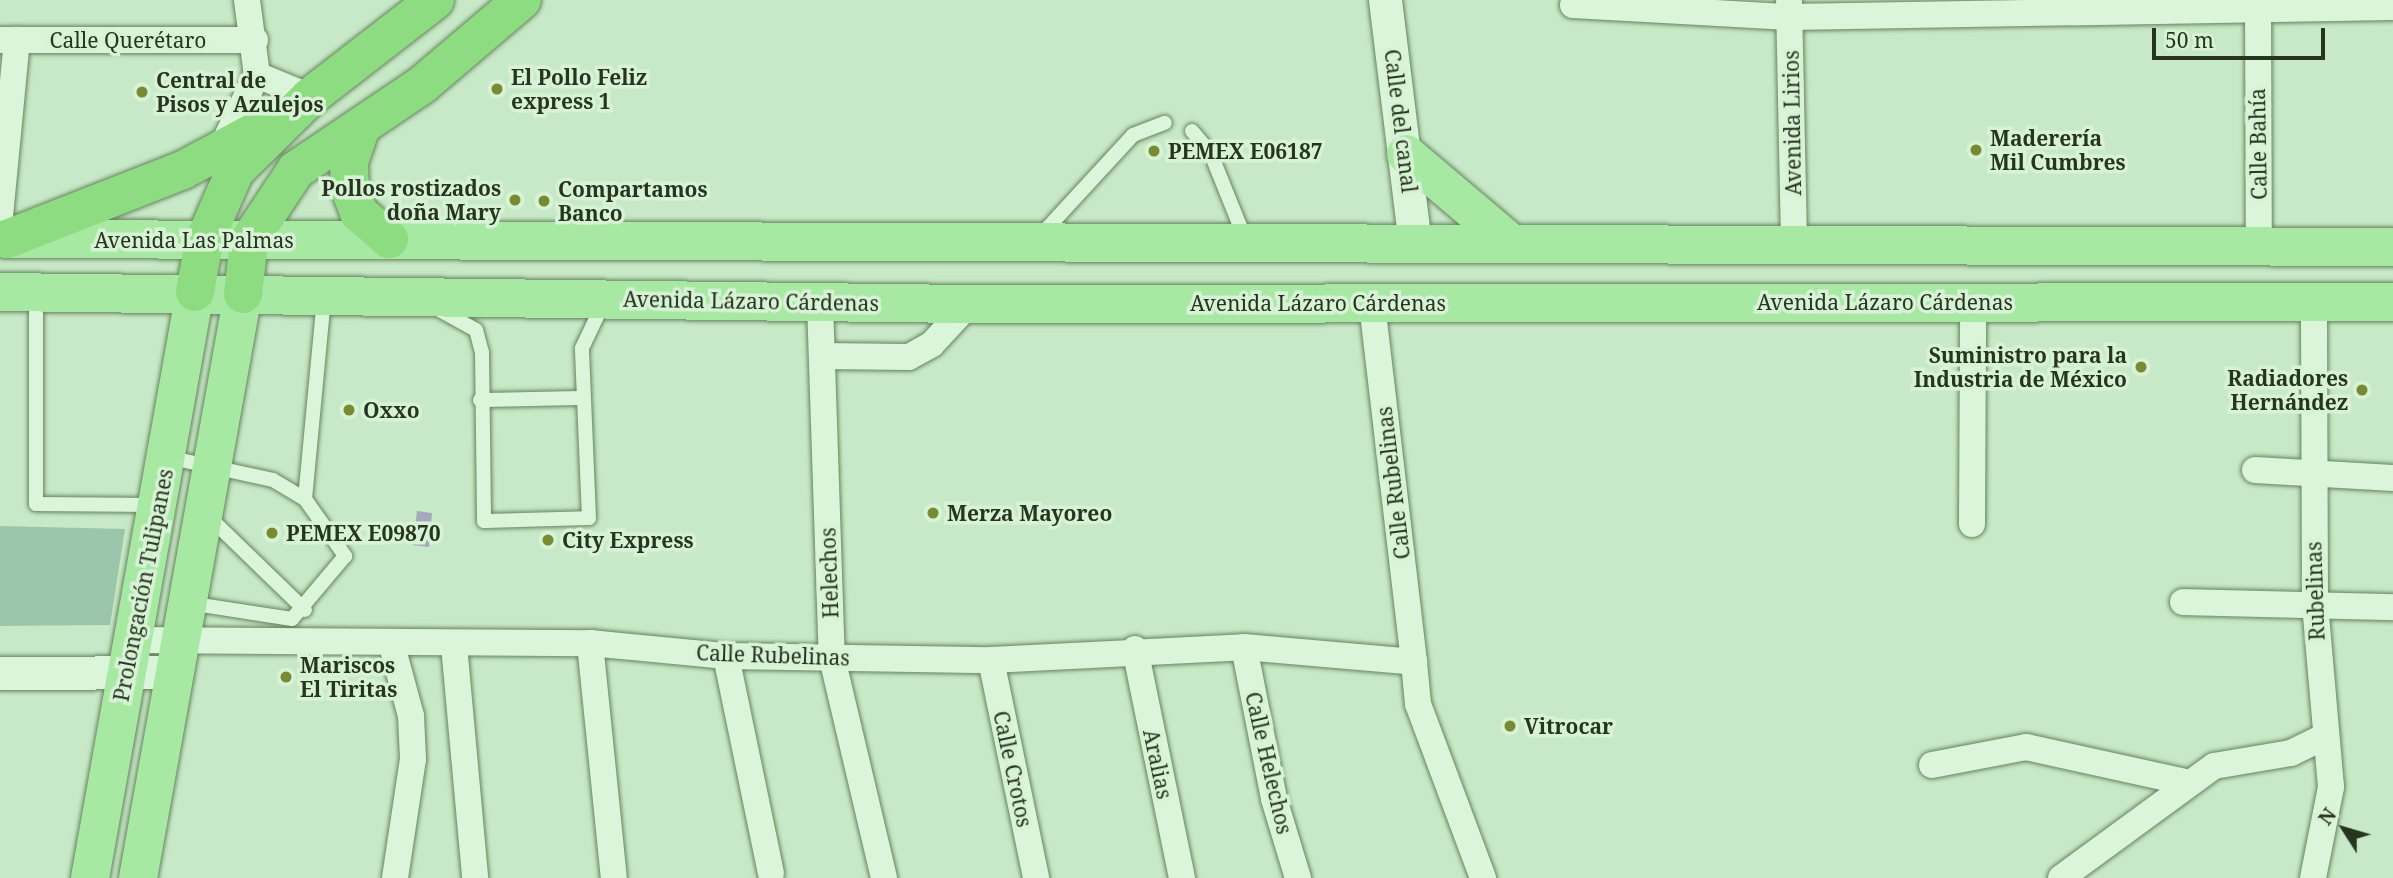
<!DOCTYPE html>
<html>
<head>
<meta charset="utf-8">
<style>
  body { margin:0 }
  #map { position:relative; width:2393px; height:878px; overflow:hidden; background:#c8e9c7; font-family:"Noto Serif",serif }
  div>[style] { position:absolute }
  .green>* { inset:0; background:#9cc6ab }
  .water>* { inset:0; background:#a7a8be }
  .roads { filter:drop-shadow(0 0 2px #66835e) drop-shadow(0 0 2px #66835e) }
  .service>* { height:14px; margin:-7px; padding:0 7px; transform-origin:7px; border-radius:7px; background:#daf5d9 }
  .minor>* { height:26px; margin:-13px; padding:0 13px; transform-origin:13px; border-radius:13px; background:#daf5d9 }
  .tertiary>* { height:33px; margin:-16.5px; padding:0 16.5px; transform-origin:16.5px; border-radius:16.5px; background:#daf5d9 }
  .primary>* { height:38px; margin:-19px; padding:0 19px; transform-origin:19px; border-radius:19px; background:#a7e8a3 }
  .trunk>* { height:38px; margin:-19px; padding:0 19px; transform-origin:19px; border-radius:19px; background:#8edc82 }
  .dots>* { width:19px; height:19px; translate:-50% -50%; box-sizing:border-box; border:4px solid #d7f2d5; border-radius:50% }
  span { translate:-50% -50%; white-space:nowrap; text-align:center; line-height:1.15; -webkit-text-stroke:7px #d7f2d5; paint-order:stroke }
  .street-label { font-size:21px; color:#263520 }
  .poi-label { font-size:21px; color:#263520; font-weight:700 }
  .left { translate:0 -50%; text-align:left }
  .right { translate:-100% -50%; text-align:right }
  .north { position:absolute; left:2309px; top:794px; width:70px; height:70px; -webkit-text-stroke:5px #d7f2d5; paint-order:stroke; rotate:307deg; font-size:19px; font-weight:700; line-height:28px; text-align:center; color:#263520 }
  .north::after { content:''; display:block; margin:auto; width:24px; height:32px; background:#263520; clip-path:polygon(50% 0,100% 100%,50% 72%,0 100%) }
  .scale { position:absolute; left:2152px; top:28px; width:173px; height:32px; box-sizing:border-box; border:4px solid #263520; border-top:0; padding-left:9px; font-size:21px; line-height:24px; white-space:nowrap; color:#263520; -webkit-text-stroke:5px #d7f2d5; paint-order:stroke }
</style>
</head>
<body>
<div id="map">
  <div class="green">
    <div style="clip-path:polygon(0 526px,125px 529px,110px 625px,0 626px)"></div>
  </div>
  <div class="water">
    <div style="clip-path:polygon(417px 511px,432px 513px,429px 547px,413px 545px)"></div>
  </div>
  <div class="roads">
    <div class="service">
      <div style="left:1192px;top:131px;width:30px;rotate:50deg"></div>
      <div style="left:1211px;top:154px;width:94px;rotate:68.1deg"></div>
      <div style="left:1041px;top:235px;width:136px;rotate:-47.4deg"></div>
      <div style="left:1133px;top:135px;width:34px;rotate:-21deg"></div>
      <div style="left:36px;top:293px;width:211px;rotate:90deg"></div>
      <div style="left:36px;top:504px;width:119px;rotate:0.5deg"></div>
      <div style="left:438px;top:309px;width:43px;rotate:28.9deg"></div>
      <div style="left:476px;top:330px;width:23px;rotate:75deg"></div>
      <div style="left:482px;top:352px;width:169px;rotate:89.3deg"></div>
      <div style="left:484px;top:521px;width:105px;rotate:-1.6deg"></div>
      <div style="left:589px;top:518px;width:170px;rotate:-92.4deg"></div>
      <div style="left:582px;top:348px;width:49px;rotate:-64.5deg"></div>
      <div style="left:480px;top:400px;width:104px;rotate:-1.1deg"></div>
      <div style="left:167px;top:457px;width:108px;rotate:12.2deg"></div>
      <div style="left:273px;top:480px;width:37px;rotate:31deg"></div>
      <div style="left:305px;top:499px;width:70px;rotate:54.9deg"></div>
      <div style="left:345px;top:556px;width:82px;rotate:130.1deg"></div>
      <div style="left:292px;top:619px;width:104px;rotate:-171.2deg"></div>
      <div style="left:305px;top:499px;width:203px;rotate:-84.6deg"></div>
      <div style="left:208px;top:516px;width:135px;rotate:44.1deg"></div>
    </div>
    <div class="minor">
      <div style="left:2258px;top:0;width:246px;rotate:89.8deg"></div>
      <div style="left:1789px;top:2px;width:243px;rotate:88.8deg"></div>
      <div style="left:1573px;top:5px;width:217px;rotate:3.2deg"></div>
      <div style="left:1790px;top:17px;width:603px;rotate:-0.95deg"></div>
      <div style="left:0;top:40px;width:255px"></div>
      <div style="left:257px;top:75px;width:57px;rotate:22.5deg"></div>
      <div style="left:219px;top:153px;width:87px;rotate:-64deg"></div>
      <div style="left:257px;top:75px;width:76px;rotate:-97.6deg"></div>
      <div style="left:0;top:216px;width:177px;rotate:-84.5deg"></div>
      <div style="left:820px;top:303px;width:355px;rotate:88.1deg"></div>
      <div style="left:832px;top:658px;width:226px;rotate:76.7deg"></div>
      <div style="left:1372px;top:304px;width:360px;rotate:83.3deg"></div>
      <div style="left:822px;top:356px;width:87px;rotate:0.7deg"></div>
      <div style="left:909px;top:357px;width:26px;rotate:-29deg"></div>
      <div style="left:932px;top:344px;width:54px;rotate:-47.2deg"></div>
      <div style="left:2255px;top:470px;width:138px;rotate:3.3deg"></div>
      <div style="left:1972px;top:524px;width:222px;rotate:-89.7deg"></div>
      <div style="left:2183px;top:602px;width:210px;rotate:1.4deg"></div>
      <div style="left:133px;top:640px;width:457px;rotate:0.4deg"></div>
      <div style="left:590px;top:643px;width:137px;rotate:5.5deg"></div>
      <div style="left:726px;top:656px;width:265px;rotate:0.9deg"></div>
      <div style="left:991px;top:660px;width:253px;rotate:-2.9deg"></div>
      <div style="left:1244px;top:647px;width:171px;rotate:5deg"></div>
      <div style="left:1414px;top:662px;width:42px;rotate:84.6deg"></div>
      <div style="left:1418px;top:704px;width:186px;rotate:69.5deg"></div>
      <div style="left:590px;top:643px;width:236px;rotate:84.2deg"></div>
      <div style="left:454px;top:645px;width:234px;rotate:84.8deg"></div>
      <div style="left:392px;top:646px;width:73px;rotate:74.8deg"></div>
      <div style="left:411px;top:716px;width:43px;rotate:87.3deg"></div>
      <div style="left:413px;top:759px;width:120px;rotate:98.6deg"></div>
      <div style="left:1244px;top:647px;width:155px;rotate:78.8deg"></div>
      <div style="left:1274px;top:799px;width:83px;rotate:73.1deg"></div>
      <div style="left:1135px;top:649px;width:234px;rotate:78.4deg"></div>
      <div style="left:726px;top:656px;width:222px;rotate:78.3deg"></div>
      <div style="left:991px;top:660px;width:223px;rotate:78.3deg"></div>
      <div style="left:1932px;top:765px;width:96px;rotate:-10.8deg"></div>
      <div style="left:2026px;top:747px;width:163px;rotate:12.4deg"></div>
      <div style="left:2061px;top:878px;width:190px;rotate:-36.2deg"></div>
      <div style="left:2214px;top:766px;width:78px;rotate:-9.6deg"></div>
      <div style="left:2291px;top:753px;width:37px;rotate:-26deg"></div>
      <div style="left:2313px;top:878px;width:93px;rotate:-78.8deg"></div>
      <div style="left:2331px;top:787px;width:184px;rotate:-95deg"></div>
      <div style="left:2315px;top:604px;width:302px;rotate:-90.2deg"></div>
    </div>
    <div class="tertiary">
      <div style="left:1385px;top:0;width:245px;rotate:83deg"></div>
      <div style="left:0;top:673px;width:174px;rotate:-0.3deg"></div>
    </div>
    <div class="primary">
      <div style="left:1406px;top:154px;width:138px;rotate:40.3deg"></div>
      <div style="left:6px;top:239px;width:2387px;rotate:0.19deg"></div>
      <div style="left:0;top:292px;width:969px;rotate:0.71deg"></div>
      <div style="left:969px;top:304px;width:1424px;rotate:-0.08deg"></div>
      <div style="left:90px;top:878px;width:595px;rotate:-79.84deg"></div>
      <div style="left:138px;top:878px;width:593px;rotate:-79.81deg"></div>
    </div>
    <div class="trunk">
      <div style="left:361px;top:127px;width:37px;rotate:109deg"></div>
      <div style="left:349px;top:162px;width:27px;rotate:88deg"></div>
      <div style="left:350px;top:189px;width:26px;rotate:69deg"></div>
      <div style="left:359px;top:213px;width:40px;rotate:41deg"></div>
      <div style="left:7px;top:239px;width:189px;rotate:-21.4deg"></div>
      <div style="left:183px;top:170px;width:85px;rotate:-28.1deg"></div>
      <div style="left:195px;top:292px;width:51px;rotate:-79.8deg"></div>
      <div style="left:204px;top:242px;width:77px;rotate:-66.4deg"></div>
      <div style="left:235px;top:171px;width:105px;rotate:-44.6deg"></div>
      <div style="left:310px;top:97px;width:158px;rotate:-37.8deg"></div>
      <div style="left:243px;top:294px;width:53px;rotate:-83.5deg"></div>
      <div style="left:249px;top:241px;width:85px;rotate:-56.5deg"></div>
      <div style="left:296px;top:170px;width:152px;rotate:-34deg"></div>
      <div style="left:422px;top:85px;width:131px;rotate:-40.4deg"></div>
    </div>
  </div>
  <div class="dots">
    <div style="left:497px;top:89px;background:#778b35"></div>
    <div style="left:142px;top:92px;background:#778b35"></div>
    <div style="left:1976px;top:150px;background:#778b35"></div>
    <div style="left:1154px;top:151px;background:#778b35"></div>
    <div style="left:515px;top:200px;background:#778b35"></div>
    <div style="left:544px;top:201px;background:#778b35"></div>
    <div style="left:2141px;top:367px;background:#778b35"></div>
    <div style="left:2362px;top:390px;background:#778b35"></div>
    <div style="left:349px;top:410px;background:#778b35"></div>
    <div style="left:933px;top:513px;background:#778b35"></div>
    <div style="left:272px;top:533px;background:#778b35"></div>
    <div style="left:548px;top:540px;background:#778b35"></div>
    <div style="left:286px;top:677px;background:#778b35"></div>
    <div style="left:1510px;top:726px;background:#778b35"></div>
  </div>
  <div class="street-label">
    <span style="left:128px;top:40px">Calle Querétaro</span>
    <span style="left:1401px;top:121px;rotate:83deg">Calle del canal</span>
    <span style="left:1792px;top:123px;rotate:-91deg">Avenida Lirios</span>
    <span style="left:2258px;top:144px;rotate:-91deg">Calle Bahía</span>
    <span style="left:194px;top:240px">Avenida Las Palmas</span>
    <span style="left:751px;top:301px;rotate:1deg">Avenida Lázaro Cárdenas</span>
    <span style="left:1885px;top:302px">Avenida Lázaro Cárdenas</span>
    <span style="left:1318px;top:303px">Avenida Lázaro Cárdenas</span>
    <span style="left:1393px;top:483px;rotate:-97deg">Calle Rubelinas</span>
    <span style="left:829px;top:573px;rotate:-92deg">Helechos</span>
    <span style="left:143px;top:585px;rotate:-79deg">Prolongación Tulipanes</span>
    <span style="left:2315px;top:591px;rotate:-92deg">Rubelinas</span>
    <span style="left:773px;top:655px;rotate:2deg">Calle Rubelinas</span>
    <span style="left:1269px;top:763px;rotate:77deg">Calle Helechos</span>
    <span style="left:1158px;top:764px;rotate:78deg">Aralias</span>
    <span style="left:1013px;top:769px;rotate:78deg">Calle Crotos</span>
  </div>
  <div class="poi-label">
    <span class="left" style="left:511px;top:89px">El Pollo Feliz<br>express 1</span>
    <span class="left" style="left:156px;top:92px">Central de<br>Pisos y Azulejos</span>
    <span class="left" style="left:1990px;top:150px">Maderería<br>Mil Cumbres</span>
    <span class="left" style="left:1168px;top:151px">PEMEX E06187</span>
    <span class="right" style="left:501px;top:200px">Pollos rostizados<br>doña Mary</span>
    <span class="left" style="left:558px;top:201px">Compartamos<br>Banco</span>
    <span class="right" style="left:2127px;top:367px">Suministro para la<br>Industria de México</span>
    <span class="right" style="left:2348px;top:390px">Radiadores<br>Hernández</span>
    <span class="left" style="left:363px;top:410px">Oxxo</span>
    <span class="left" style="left:947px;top:513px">Merza Mayoreo</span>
    <span class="left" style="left:286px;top:533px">PEMEX E09870</span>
    <span class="left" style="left:562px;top:540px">City Express</span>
    <span class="left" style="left:300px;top:677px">Mariscos<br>El Tiritas</span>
    <span class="left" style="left:1524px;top:726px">Vitrocar</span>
  </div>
  <div class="north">N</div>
  <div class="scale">50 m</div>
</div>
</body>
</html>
